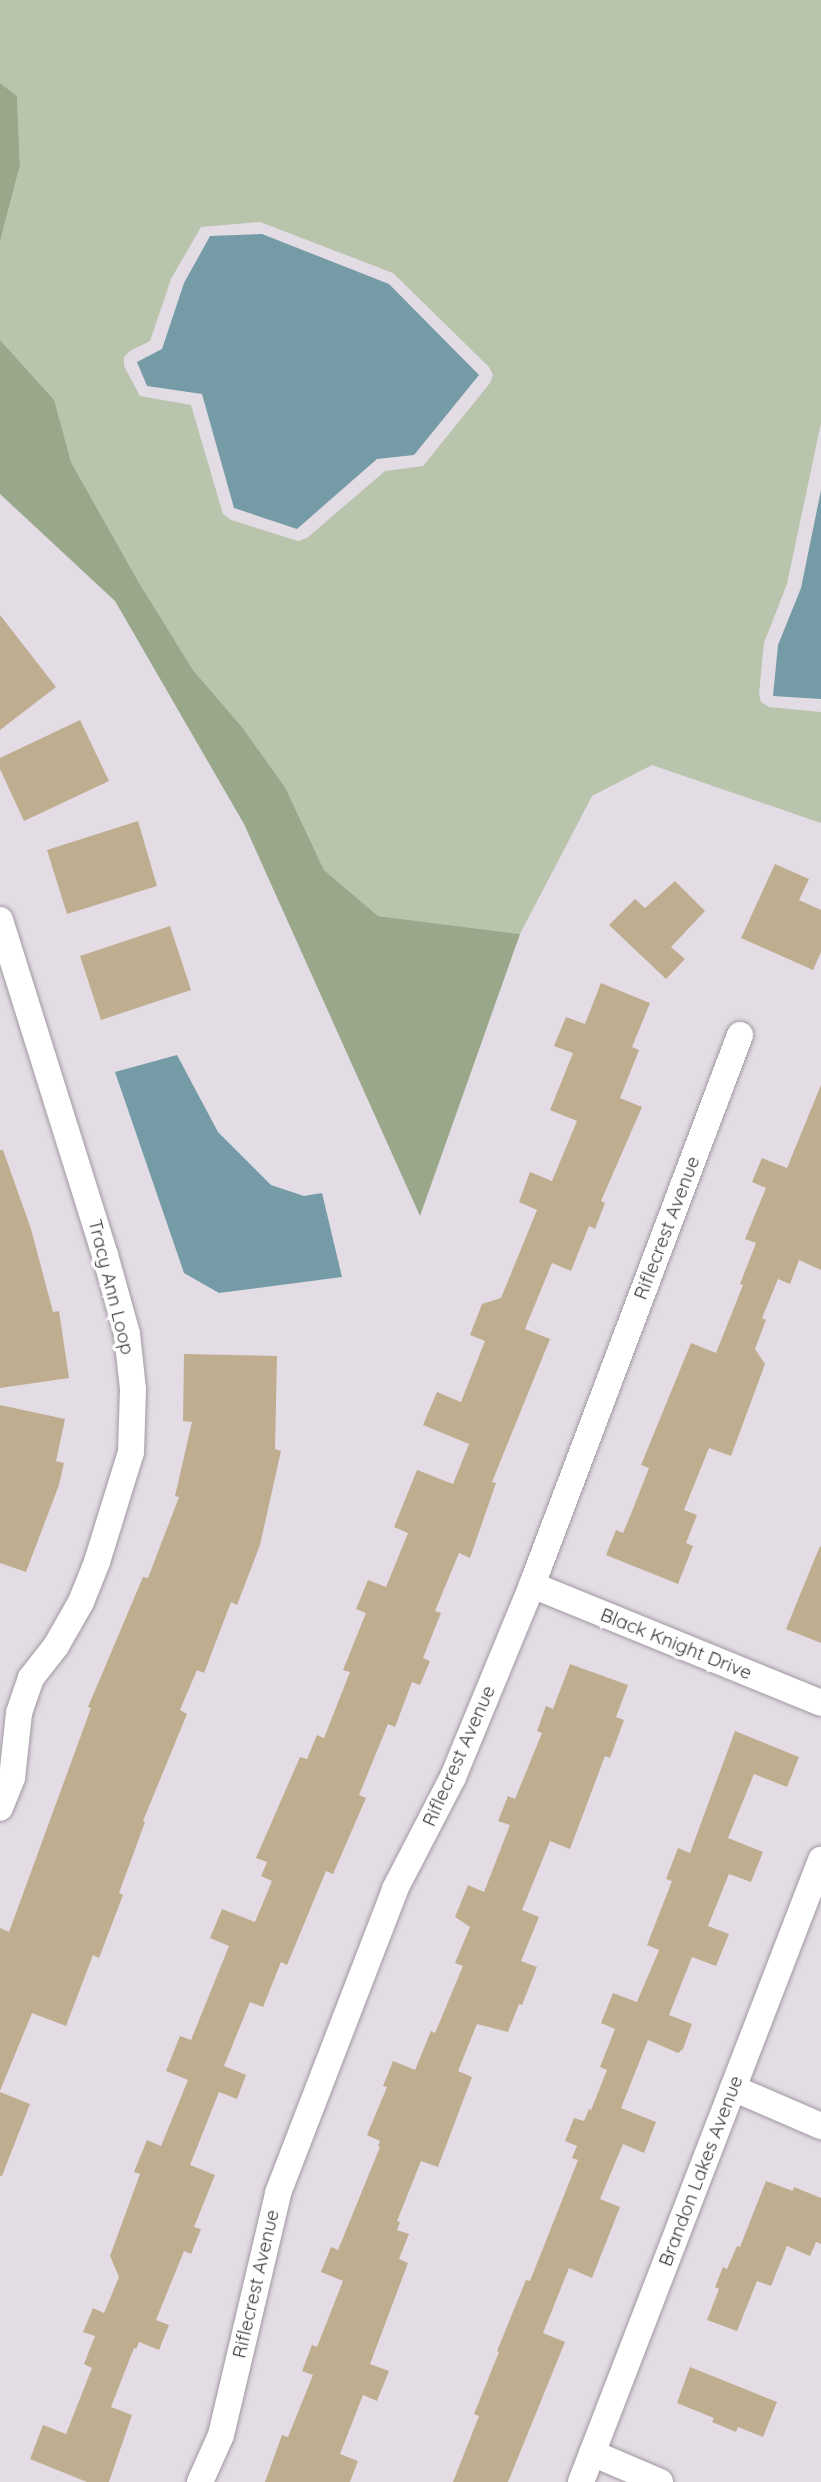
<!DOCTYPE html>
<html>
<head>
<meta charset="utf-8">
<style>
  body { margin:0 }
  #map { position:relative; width:821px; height:2482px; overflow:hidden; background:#e4dce5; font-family:Quicksand,sans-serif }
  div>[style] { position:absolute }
  .green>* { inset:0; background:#b8c4ac }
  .forest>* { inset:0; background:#99a88b }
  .water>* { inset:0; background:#759ca6 }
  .building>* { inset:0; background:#bfad90 }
  .roads { filter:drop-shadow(0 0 2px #a099a1) drop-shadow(0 0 2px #a099a1) }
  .minor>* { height:26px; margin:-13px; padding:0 13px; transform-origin:13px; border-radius:13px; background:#fff }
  span { translate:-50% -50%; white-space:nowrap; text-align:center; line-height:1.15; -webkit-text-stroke:7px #fff; paint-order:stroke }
  .street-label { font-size:19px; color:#3a373a }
</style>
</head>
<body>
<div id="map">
  <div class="green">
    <div style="clip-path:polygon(evenodd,0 0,821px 0,821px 423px,787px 584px,764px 643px,759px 694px,761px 702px,769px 707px,821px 712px,821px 823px,652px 765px,592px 796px,520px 934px,378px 916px,324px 870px,285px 787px,242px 727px,193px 670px,138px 581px,71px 462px,53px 400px,0 340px,0 242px,20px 165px,17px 96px,0 83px,0 0,260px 222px,393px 273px,489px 367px,493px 375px,490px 383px,423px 466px,385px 471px,307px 538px,298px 541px,231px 520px,223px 514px,191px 405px,140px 396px,124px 366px,124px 357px,130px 351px,150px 341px,171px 279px,201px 227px,260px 222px)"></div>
  </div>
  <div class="forest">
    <div style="clip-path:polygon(0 83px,17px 96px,20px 165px,0 242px)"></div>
    <div style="clip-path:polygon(0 340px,54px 400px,71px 462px,138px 581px,193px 670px,242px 727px,285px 787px,324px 870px,378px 916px,520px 934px,420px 1216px,244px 824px,115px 601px,0 494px)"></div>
  </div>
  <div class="water">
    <div style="clip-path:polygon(262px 234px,389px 284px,479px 375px,414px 455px,377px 459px,297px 529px,234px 508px,202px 394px,147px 386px,137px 362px,162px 349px,184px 283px,210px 236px)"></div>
    <div style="clip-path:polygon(821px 490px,821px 699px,773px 696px,778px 645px,801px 588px)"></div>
    <div style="clip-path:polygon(177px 1055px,218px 1132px,271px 1185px,304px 1196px,322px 1193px,342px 1277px,219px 1293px,184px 1273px,115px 1072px)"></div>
  </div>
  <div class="building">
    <div style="clip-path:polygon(0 615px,56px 687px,0 730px)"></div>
    <div style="clip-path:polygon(80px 720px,109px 781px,24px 821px,0 769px,0 758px)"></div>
    <div style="clip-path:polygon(138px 821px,157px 886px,67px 914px,47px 850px)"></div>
    <div style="clip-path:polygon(775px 864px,809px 879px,799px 900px,821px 910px,821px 952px,813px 970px,741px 938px)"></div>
    <div style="clip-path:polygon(675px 881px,705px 911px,671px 947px,685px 959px,666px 979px,609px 925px,635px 899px,645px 908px)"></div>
    <div style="clip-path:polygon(170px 926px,191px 990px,101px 1020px,80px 956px)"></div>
    <div style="clip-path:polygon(601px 983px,650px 1003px,632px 1047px,639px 1050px,620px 1098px,642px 1107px,601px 1201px,605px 1203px,595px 1229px,589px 1226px,571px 1271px,552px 1263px,525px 1329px,550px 1339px,492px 1482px,496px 1483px,470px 1558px,459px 1553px,435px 1611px,441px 1613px,423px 1658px,430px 1661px,420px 1685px,412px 1682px,395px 1727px,388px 1724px,359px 1795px,366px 1798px,333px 1874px,326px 1871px,287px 1965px,281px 1962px,263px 2007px,250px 2002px,224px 2066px,246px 2075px,237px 2099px,219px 2092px,190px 2165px,215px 2175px,194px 2227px,201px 2229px,191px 2254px,184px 2251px,156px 2320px,169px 2325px,159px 2350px,139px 2342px,136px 2349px,134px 2348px,111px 2407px,132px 2415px,109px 2482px,87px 2482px,30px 2459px,43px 2425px,66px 2434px,92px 2368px,84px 2364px,95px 2336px,83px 2332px,93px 2308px,104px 2313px,119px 2277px,110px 2256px,140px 2174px,134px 2172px,147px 2140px,161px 2146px,188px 2080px,166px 2071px,180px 2036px,191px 2040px,229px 1946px,210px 1938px,222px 1909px,255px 1922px,272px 1881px,261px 1876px,267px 1862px,256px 1858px,300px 1757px,307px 1759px,317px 1735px,324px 1738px,350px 1672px,343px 1670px,366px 1613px,356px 1609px,368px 1580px,386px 1587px,408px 1533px,394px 1527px,417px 1470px,453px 1484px,469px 1444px,423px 1425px,437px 1392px,461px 1402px,485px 1341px,470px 1335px,482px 1304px,501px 1298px,537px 1210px,519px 1202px,530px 1172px,552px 1181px,577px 1121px,550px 1110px,573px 1053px,554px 1046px,566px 1017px,585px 1024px)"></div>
    <div style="clip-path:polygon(821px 1085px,821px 1270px,799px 1260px,790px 1284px,778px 1279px,762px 1318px,766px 1320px,755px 1349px,765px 1364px,731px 1456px,709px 1448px,684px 1510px,697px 1515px,686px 1543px,693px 1546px,678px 1584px,606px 1555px,616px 1530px,623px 1533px,631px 1514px,649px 1468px,641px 1465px,691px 1343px,716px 1353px,743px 1285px,740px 1284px,756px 1243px,745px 1239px,766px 1188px,752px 1182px,762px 1158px,787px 1168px)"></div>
    <div style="clip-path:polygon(0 1150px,3px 1150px,31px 1229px,53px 1312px,59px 1311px,69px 1378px,0 1388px)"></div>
    <div style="clip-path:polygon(184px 1354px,277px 1356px,275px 1449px,281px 1451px,260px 1545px,237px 1605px,231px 1602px,204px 1673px,197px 1670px,180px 1710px,187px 1714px,143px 1821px,145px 1822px,119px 1893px,123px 1895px,99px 1958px,93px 1955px,66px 2026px,32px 2013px,0 2091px,0 1928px,9px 1932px,91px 1708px,88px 1707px,143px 1577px,148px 1578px,179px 1497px,175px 1496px,192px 1422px,183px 1421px)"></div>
    <div style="clip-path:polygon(0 1405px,65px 1419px,56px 1461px,64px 1463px,59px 1485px,26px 1572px,0 1563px)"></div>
    <div style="clip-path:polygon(820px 1546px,821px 1547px,821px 1643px,786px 1629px)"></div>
    <div style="clip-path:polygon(570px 1664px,628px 1685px,616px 1717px,624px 1720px,610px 1758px,605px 1756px,570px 1849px,550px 1841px,522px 1910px,539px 1917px,521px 1961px,537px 1967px,522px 2005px,519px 2004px,508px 2032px,477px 2024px,458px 2071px,472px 2077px,438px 2167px,421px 2161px,397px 2221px,400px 2222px,397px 2230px,409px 2234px,399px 2259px,408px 2263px,370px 2364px,389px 2371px,377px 2401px,363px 2395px,340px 2454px,358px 2461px,350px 2482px,265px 2482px,282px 2435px,288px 2437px,313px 2375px,302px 2371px,312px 2345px,317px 2347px,343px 2281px,321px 2272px,331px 2247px,338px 2250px,380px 2147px,378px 2146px,380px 2141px,367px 2135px,387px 2087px,383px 2086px,393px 2061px,415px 2070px,431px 2031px,435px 2033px,463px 1966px,455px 1963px,470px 1927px,455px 1917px,468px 1885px,484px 1892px,510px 1825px,498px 1821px,508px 1796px,515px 1799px,542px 1733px,537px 1731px,546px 1706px,553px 1709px)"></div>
    <div style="clip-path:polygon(735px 1731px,799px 1757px,787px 1787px,754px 1774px,728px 1838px,763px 1852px,751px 1882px,729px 1874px,708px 1926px,729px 1934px,716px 1966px,692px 1957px,669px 2015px,692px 2024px,683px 2049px,678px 2053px,648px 2040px,621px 2108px,656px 2122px,644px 2153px,623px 2144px,600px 2199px,620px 2207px,592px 2278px,569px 2268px,543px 2333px,565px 2342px,508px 2482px,453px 2482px,479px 2416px,474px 2414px,499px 2352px,497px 2351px,526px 2280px,530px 2281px,578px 2160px,572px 2158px,577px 2146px,565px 2141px,574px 2118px,584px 2121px,589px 2109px,591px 2110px,607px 2070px,600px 2067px,615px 2029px,601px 2023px,613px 1993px,637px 2002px,659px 1950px,647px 1945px,672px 1881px,666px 1879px,678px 1848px,690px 1853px)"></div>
    <div style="clip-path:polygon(0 2092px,30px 2104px,2px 2176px,0 2176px)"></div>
    <div style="clip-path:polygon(766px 2181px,793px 2191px,794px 2187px,821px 2198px,821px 2244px,816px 2242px,810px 2256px,787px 2246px,771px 2286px,757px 2281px,737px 2331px,707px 2320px,719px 2289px,715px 2287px,723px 2267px,727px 2269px,737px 2246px,740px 2247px)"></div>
    <div style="clip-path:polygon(690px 2367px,777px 2402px,763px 2437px,738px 2427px,736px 2432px,712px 2422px,714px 2418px,677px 2403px)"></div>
  </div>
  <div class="roads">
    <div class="minor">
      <div style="left:0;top:920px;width:351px;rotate:72.6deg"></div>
      <div style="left:105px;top:1255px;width:82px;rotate:74.4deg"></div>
      <div style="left:127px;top:1334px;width:55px;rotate:83.8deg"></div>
      <div style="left:133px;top:1389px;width:63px;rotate:91.8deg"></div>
      <div style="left:131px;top:1452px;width:115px;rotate:107.2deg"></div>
      <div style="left:97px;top:1562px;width:43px;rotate:111.8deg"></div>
      <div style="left:81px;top:1602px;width:51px;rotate:119.6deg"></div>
      <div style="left:56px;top:1646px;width:41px;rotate:128deg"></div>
      <div style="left:31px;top:1678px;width:37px;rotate:109deg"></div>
      <div style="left:19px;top:1713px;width:65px;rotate:96.1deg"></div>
      <div style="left:12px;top:1778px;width:32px;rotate:112deg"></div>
      <div style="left:532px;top:1585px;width:312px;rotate:22.2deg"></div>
      <div style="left:733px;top:2088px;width:96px;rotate:23.4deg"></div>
      <div style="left:592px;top:2453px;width:74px;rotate:23.1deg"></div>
      <div style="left:200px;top:2482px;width:51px;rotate:-65.9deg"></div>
      <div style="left:221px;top:2435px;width:249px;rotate:-76.7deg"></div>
      <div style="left:278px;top:2193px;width:326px;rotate:-68.9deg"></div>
      <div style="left:395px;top:1889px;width:126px;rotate:-62.6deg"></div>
      <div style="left:453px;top:1777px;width:208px;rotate:-67.6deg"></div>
      <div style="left:532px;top:1585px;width:588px;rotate:-69.28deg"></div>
      <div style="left:581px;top:2482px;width:667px;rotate:-68.9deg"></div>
    </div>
  </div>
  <div class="street-label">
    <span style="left:667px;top:1228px;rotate:-69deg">Riflecrest Avenue</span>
    <span style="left:111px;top:1287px;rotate:76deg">Tracy Ann Loop</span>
    <span style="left:676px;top:1644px;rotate:22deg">Black Knight Drive</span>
    <span style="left:459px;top:1756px;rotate:-66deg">Riflecrest Avenue</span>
    <span style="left:701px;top:2171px;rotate:-69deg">Brandon Lakes Avenue</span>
    <span style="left:256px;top:2284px;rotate:-77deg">Riflecrest Avenue</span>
  </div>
</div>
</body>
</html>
